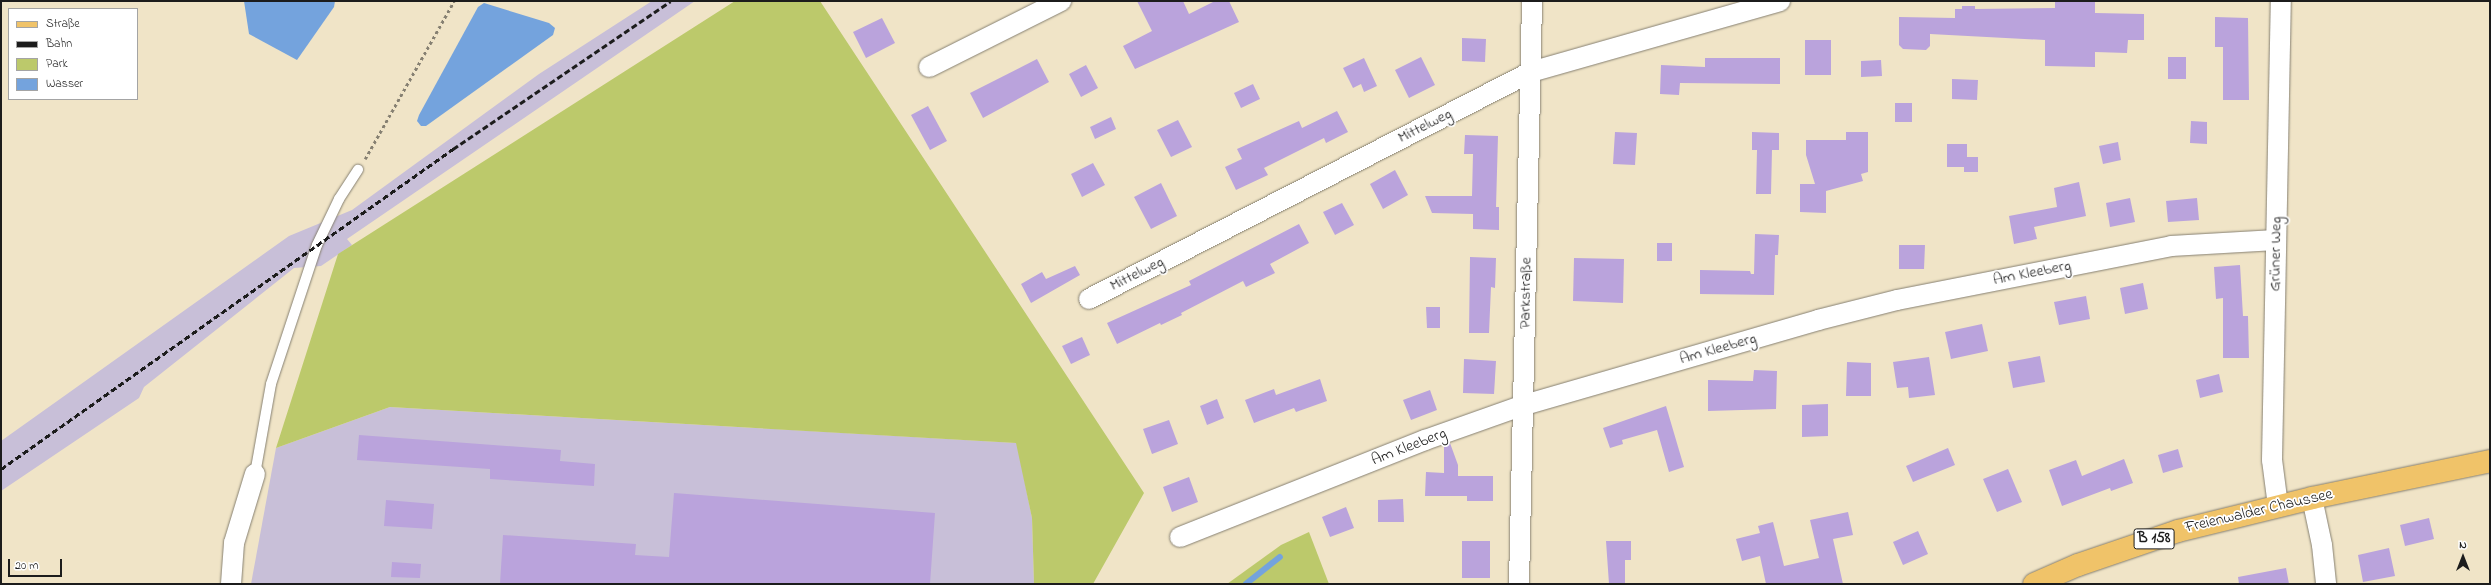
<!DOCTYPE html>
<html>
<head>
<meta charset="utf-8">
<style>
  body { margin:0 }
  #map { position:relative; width:2491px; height:585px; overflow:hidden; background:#f0e4c7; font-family:"Indie Flower",sans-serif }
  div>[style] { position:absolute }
  .industrial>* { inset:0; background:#c8bfd8 }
  .green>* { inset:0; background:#bcc96b }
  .water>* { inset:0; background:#74a3dd }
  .stream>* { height:5.5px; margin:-2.75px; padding:0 2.75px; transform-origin:2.75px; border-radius:2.75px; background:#74a3dd }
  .building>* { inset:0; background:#baa3dc }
  .path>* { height:2.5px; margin-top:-1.25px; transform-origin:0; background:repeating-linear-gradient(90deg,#868072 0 3px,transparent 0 6px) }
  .roads { filter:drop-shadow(0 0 1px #868072) drop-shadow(0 0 1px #868072) }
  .lane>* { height:10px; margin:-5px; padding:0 5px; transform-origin:5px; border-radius:5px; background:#fff }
  .street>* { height:20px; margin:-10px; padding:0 10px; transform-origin:10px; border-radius:10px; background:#fff }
  .primary>* { height:22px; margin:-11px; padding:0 11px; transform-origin:11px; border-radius:11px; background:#f0c369 }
  .rail>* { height:3px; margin-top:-1.5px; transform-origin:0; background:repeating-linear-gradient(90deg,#1c1c1c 0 6px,transparent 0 9px) }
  span { translate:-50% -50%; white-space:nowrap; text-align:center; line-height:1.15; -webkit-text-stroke:3.5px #fff; paint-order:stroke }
  .shield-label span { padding:1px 3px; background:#fff; border:1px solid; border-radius:3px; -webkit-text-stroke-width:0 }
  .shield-label { font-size:15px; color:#1c1c1c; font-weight:700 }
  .street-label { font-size:16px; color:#1c1c1c }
  .frame { position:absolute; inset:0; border:2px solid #1c1c1c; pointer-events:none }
  .legend { position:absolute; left:8px; top:8px; width:130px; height:92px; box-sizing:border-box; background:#fff; border:1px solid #a4a4a4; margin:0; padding:5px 7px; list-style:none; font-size:12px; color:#1c1c1c }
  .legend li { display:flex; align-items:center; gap:8px; height:20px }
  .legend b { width:20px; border:1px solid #a4a4a4 }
  .north { position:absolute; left:2443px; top:537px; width:40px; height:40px; -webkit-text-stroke:3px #fff; paint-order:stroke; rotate:0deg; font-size:11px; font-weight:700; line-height:16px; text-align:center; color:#1c1c1c }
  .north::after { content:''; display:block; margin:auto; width:14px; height:18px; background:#1c1c1c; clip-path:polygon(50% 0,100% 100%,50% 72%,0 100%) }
  .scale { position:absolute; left:8px; top:559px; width:54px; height:18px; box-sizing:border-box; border:2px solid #1c1c1c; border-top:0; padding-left:5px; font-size:12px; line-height:14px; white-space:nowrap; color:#1c1c1c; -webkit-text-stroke:3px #fff; paint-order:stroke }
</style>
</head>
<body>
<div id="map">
  <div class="industrial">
    <div style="clip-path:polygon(652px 1px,695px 1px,347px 239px,352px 245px,321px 266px,294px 268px,144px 387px,139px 398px,1px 491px,1px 441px,289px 236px,352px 210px,539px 74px)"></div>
    <div style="clip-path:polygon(390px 407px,1017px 443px,1032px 518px,1034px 584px,251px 584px,276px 448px)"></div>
  </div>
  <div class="green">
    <div style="clip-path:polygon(735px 1px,820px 1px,1144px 493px,1093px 584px,1034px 584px,1032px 518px,1016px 443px,390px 407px,276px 448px,338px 254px)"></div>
    <div style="clip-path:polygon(1309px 532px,1329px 584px,1227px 584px,1281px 545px)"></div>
  </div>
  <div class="water">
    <div style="clip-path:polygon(244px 1px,335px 1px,334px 7px,297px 60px,249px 34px)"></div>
    <div style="clip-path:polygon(484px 3px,549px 23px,555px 28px,553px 35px,426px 126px,421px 126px,417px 121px,419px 115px,478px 7px)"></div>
  </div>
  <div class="stream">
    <div style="left:1246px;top:584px;width:43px;rotate:-38.5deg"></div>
  </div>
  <div class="building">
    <div style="clip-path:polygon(1137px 1px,1183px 1px,1189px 14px,1215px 1px,1229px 1px,1239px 22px,1135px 69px,1123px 46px,1152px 31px)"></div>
    <div style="clip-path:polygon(2055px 1px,2095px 2px,2095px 13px,2144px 14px,2144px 40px,2128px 40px,2127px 53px,2095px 52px,2095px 67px,2045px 66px,2045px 40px,1930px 34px,1930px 46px,1926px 50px,1903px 49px,1899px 45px,1899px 17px,1955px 18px,1955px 9px,1962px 9px,1962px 6px,1975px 6px,1975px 9px,2055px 8px)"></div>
    <div style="clip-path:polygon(2215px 17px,2248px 18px,2249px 100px,2223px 100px,2223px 47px,2215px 47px)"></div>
    <div style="clip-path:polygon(882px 18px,895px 43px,866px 58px,853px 32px)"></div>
    <div style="clip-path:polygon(1462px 38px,1486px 39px,1485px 62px,1462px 61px)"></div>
    <div style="clip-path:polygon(1805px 40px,1831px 40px,1831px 75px,1805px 75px)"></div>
    <div style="clip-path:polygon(1421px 57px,1435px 85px,1409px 98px,1395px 70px)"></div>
    <div style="clip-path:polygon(2168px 57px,2186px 57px,2186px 79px,2168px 79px)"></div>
    <div style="clip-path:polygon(1364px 58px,1377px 86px,1364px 92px,1361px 84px,1353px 88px,1343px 68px)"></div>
    <div style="clip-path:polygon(1705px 58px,1780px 58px,1780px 84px,1680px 83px,1679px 95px,1660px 94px,1661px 65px,1705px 67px)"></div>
    <div style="clip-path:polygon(1037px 59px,1049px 82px,983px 118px,970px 93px)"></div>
    <div style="clip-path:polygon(1881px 60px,1882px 76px,1861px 77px,1861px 61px)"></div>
    <div style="clip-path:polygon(1086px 65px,1098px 88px,1081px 97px,1069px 74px)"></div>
    <div style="clip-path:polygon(1952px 79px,1978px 80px,1977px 100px,1952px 99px)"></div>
    <div style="clip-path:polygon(1253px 84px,1260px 99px,1241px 108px,1234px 93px)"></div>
    <div style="clip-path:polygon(1895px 103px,1912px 103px,1912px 122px,1895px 122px)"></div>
    <div style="clip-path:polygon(928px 106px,947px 141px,930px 150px,911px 115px)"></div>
    <div style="clip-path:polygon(1337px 111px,1348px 132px,1326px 143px,1324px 138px,1264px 168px,1268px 175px,1236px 190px,1225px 167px,1242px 159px,1237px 149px,1299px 121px,1302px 128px)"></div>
    <div style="clip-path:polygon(1111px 117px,1116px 129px,1095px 139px,1090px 127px)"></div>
    <div style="clip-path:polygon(1178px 120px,1192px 147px,1171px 157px,1157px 130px)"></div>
    <div style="clip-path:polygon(2191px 121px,2207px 122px,2207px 144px,2190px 143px)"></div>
    <div style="clip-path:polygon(1615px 132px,1637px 133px,1635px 165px,1613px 164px)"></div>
    <div style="clip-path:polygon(1752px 132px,1779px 133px,1779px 150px,1772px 150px,1771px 194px,1756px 194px,1757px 150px,1752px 150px)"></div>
    <div style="clip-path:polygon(1846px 132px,1868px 132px,1868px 172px,1861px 174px,1863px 181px,1826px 191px,1826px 213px,1800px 212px,1800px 184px,1815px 184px,1806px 155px,1806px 140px,1846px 140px)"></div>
    <div style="clip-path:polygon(1465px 135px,1498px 136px,1496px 207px,1499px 207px,1499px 230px,1473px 229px,1473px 214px,1432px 213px,1425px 196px,1472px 196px,1473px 154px,1464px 154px)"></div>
    <div style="clip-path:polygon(2118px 142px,2121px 160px,2103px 164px,2099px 146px)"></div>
    <div style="clip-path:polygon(1947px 144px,1967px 144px,1967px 157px,1978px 157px,1978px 172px,1964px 172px,1964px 167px,1947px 167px)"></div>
    <div style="clip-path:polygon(1093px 163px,1105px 185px,1082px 197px,1071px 174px)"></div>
    <div style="clip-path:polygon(1395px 170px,1408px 195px,1383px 209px,1370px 184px)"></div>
    <div style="clip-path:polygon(2079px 182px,2086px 216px,2034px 227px,2037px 239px,2014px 244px,2009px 216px,2057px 207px,2054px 188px)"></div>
    <div style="clip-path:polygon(1161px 183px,1177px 216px,1151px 229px,1134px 197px)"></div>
    <div style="clip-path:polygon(2130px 198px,2135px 222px,2110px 227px,2106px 203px)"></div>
    <div style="clip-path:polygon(2197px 198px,2199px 220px,2168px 222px,2166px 201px)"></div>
    <div style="clip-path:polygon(1342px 203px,1354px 225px,1335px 235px,1323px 212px)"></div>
    <div style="clip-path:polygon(1299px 224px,1309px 243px,1270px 264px,1275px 273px,1246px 287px,1243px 281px,1181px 313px,1182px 315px,1161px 325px,1160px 323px,1117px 344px,1107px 323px,1191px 285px,1189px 281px)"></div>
    <div style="clip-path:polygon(1755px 234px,1779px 235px,1778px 255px,1775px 255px,1774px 295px,1700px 294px,1700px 270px,1750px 271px,1751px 274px,1754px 274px)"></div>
    <div style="clip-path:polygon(1657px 243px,1672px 243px,1672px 261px,1657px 261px)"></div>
    <div style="clip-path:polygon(1899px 245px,1925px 245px,1924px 269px,1899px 269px)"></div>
    <div style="clip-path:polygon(1470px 257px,1496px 258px,1495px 288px,1491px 287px,1489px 333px,1469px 333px)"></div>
    <div style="clip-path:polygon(1574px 258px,1624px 259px,1623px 303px,1573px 301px)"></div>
    <div style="clip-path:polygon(2240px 265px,2243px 316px,2248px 316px,2249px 358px,2223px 358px,2223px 298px,2216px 299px,2214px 267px)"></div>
    <div style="clip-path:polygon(1075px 266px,1080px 275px,1031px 303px,1021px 284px,1042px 272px,1046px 279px)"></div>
    <div style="clip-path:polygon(2143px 283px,2148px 309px,2125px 314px,2120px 288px)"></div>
    <div style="clip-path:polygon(2086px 296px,2090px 319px,2059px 325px,2054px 302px)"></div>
    <div style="clip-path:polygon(1426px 307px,1440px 307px,1440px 328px,1427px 328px)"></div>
    <div style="clip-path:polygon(1982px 324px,1988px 351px,1951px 359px,1945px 332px)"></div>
    <div style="clip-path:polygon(1082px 337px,1090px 355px,1071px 364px,1062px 346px)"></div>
    <div style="clip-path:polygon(2040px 356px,2045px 382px,2013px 388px,2008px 362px)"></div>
    <div style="clip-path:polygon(1929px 357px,1935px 395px,1909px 398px,1908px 387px,1897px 388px,1893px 362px)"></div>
    <div style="clip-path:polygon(1464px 359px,1496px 361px,1494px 394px,1463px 393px)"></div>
    <div style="clip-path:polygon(1847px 362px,1871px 363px,1871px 396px,1846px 396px)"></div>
    <div style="clip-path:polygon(1754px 370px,1777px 371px,1776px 409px,1708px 411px,1708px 380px,1753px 381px)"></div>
    <div style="clip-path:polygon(2219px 374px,2223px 392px,2200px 398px,2196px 380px)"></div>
    <div style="clip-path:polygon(1320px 379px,1327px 401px,1296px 412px,1294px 408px,1254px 423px,1245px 400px,1274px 389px,1276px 395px)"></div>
    <div style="clip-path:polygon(1430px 390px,1437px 410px,1411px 420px,1403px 400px)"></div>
    <div style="clip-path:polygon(1217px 399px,1224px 418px,1207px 425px,1200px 406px)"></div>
    <div style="clip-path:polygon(1828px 404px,1828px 436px,1802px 437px,1802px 405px)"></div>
    <div style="clip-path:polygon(1666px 406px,1684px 467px,1669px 472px,1657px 430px,1622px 440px,1623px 444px,1610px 448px,1603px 428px)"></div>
    <div style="clip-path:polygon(1169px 420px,1178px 444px,1152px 454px,1143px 429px)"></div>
    <div style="clip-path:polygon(359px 435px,561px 450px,560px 461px,595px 464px,594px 486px,490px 479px,490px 469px,357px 460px)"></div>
    <div style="clip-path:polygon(1450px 443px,1458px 465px,1458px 476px,1493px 476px,1493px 501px,1467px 501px,1467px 496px,1425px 496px,1426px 472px,1444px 473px,1444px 445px)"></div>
    <div style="clip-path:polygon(1948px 448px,1955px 465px,1913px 482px,1906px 466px)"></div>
    <div style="clip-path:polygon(2178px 449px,2183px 467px,2163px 473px,2158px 455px)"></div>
    <div style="clip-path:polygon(2124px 459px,2133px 483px,2111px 491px,2110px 488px,2062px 506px,2049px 470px,2076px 460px,2082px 476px)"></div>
    <div style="clip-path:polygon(2008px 469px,2022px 502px,1997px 512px,1983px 479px)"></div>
    <div style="clip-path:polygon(1189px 477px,1198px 502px,1172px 512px,1163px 487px)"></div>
    <div style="clip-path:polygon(674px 493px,935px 513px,930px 584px,500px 584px,503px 535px,636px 544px,635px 555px,669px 557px)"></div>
    <div style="clip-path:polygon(1403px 499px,1404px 522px,1378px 522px,1378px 500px)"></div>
    <div style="clip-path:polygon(386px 500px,434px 504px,432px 529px,384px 526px)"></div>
    <div style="clip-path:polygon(1346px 507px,1354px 528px,1330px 537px,1322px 517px)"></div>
    <div style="clip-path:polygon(1848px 512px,1853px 535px,1833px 539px,1843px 584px,1766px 584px,1760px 556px,1742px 561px,1736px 539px,1760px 533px,1758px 526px,1773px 522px,1784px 566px,1819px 558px,1810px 520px)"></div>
    <div style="clip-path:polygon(2429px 518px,2434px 539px,2405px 546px,2400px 525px)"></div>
    <div style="clip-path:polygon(1918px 531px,1928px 554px,1903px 565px,1893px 542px)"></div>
    <div style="clip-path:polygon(1462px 541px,1490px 541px,1490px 578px,1462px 578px)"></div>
    <div style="clip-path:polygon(1606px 541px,1631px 541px,1631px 560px,1625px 560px,1625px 584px,1609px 584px)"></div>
    <div style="clip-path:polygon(2389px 548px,2395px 576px,2363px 582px,2358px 555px)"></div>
    <div style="clip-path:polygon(392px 562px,421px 564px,420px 578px,391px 577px)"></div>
    <div style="clip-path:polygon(2286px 568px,2289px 584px,2239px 584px,2238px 577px)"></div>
  </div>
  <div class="path">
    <div style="left:365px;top:159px;width:181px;rotate:-60.6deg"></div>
  </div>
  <div class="roads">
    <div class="lane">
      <div style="left:255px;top:474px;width:91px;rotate:-79.9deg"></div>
      <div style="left:271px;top:384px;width:146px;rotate:-71.7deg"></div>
      <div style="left:317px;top:245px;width:51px;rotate:-64.4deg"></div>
      <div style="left:339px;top:199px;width:35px;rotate:-57deg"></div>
    </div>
    <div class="street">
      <div style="left:929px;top:67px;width:148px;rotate:-26.6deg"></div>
      <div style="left:1089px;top:299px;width:497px;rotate:-27.2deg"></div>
      <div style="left:1531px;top:72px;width:259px;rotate:-15.9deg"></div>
      <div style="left:2312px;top:498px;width:48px;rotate:78deg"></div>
      <div style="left:2322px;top:545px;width:39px;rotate:84deg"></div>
      <div style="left:2278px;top:506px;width:46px;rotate:-97.4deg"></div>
      <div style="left:2272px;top:460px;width:459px;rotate:-88.9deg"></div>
      <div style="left:1180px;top:537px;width:264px;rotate:-21.6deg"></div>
      <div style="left:1425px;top:440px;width:105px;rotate:-19.5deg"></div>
      <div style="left:1524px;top:405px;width:306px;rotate:-16.1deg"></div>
      <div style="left:1818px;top:320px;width:81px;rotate:-14.2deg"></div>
      <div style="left:1897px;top:300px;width:279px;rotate:-11.1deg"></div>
      <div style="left:2171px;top:246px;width:105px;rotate:-3.3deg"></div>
      <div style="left:231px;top:584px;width:41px;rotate:-85.8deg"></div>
      <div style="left:234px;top:543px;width:72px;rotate:-73.1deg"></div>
      <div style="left:1519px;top:584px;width:583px;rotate:-88.72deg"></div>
    </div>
    <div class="primary">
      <div style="left:2034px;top:584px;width:48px;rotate:-23.4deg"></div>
      <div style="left:2078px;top:565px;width:106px;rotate:-18.8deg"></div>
      <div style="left:2178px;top:531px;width:138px;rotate:-13.8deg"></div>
      <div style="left:2312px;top:498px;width:182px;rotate:-11.7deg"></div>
    </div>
  </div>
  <div class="rail">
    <div style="left:1px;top:469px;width:554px;rotate:-35.3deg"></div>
    <div style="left:453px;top:149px;width:263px;rotate:-34.2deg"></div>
  </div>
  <div class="shield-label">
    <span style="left:2154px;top:539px">B 158</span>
  </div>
  <div class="street-label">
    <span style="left:1425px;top:126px;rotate:-27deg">Mittelweg</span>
    <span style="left:2276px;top:254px;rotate:-89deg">Grüner Weg</span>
    <span style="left:2032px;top:273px;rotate:-11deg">Am Kleeberg</span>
    <span style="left:1137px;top:274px;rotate:-27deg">Mittelweg</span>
    <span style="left:1526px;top:293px;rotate:-89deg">Parkstraße</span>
    <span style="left:1718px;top:349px;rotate:-16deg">Am Kleeberg</span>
    <span style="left:1409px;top:447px;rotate:-21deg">Am Kleeberg</span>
    <span style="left:2259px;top:511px;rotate:-13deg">Freienwalder Chaussee</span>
  </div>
  <div class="frame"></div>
  <ul class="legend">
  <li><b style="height:5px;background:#f0c369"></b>Straße</li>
  <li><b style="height:5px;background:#1c1c1c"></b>Bahn</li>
  <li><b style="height:11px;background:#bcc96b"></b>Park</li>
  <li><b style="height:11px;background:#74a3dd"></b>Wasser</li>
  </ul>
  <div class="north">N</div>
  <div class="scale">20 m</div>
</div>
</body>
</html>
